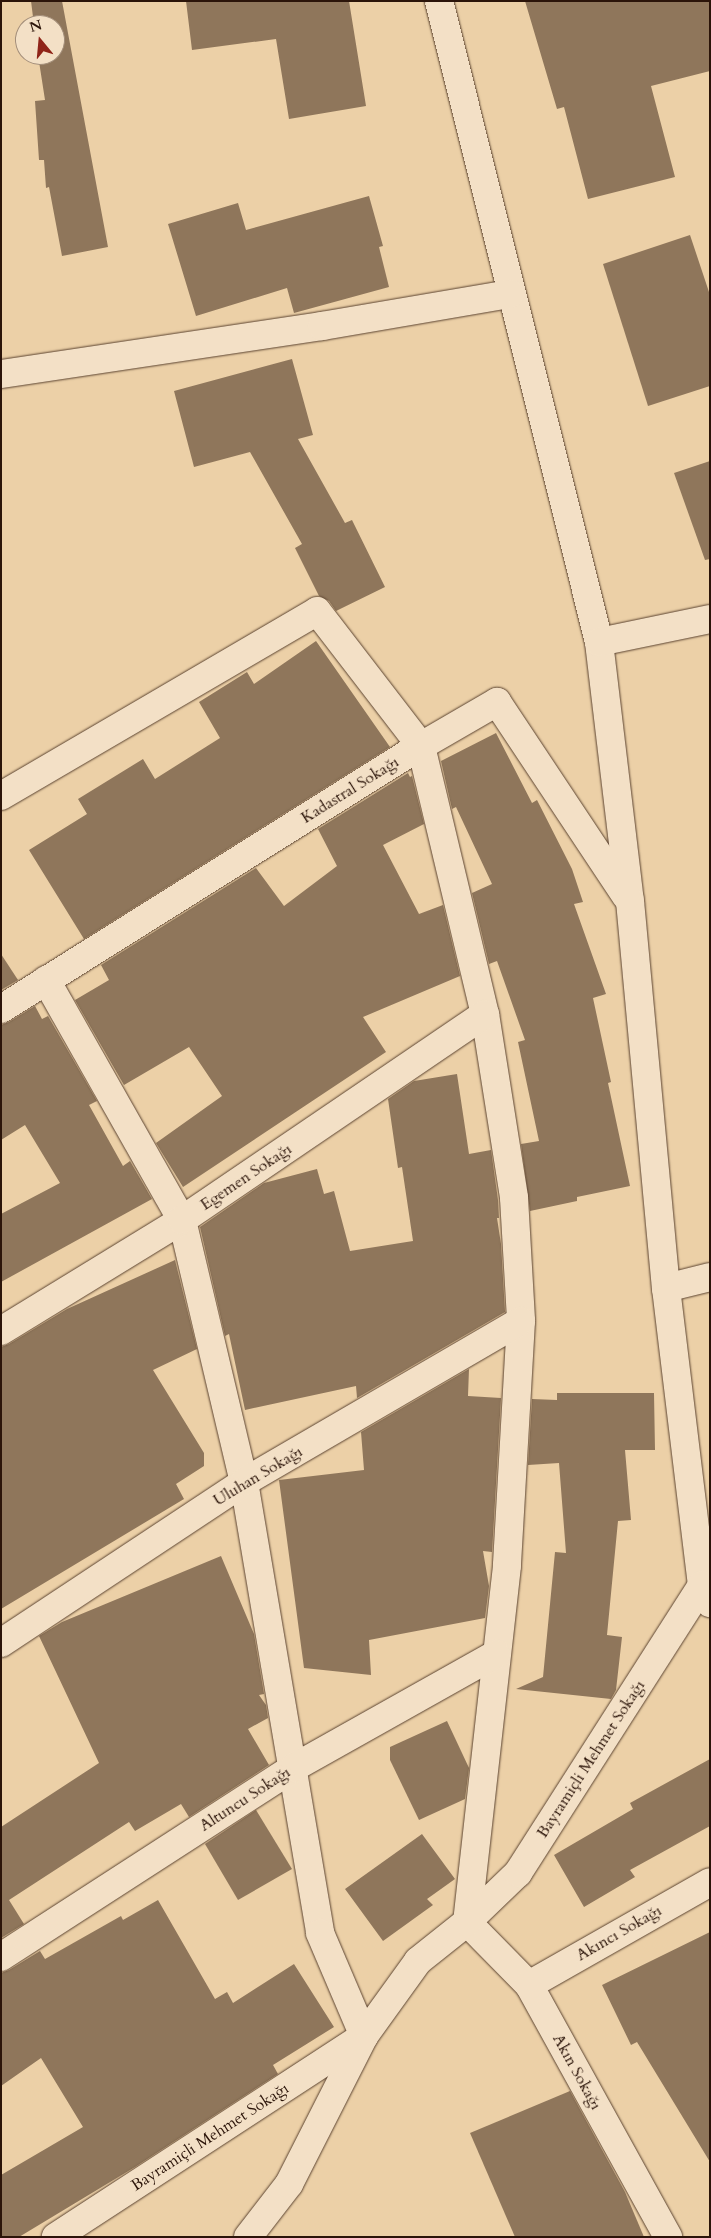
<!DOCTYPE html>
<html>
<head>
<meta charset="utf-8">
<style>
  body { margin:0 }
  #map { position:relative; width:711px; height:2238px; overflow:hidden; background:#ecd0a7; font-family:Cardo,serif }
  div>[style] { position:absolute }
  .building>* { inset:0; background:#8f765b }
  .roads { filter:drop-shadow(0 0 1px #5b4330) drop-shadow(0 0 1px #5b4330) }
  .minor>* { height:28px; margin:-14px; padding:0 14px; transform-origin:14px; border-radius:14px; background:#f3e0c6 }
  span { translate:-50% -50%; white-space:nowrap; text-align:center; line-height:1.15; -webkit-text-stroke:5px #f3e0c6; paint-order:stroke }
  .street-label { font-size:16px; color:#2b1409 }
  .frame { position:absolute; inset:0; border:2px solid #2b1409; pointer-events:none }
  .north { position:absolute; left:15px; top:15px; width:50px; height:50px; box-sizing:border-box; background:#f3e0c6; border:1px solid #a38e7a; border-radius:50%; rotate:343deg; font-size:14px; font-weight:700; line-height:20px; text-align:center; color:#2b1409 }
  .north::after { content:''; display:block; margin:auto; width:18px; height:22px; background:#8f2418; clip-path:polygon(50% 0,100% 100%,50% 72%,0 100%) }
</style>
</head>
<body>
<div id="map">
  <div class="building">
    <div style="clip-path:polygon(31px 1px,62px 1px,108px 247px,62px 256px,49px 187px,46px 188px,44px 160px,39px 160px,35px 101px,45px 100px,38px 55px,55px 55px,55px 25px,34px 25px)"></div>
    <div style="clip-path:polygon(186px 1px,349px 1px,366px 106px,289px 119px,276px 39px,192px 50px)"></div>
    <div style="clip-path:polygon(525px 1px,710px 1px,710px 71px,651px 86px,675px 177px,588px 199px,564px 107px,557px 109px)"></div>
    <div style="clip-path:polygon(369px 196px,383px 246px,379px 247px,389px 287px,294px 313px,287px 288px,196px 316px,168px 224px,238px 203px,246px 230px)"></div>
    <div style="clip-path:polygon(690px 235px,710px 295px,710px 386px,648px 406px,603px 264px)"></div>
    <div style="clip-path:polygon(292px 359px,313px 435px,298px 439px,345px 523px,352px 520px,385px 587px,336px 611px,329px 601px,319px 596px,295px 548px,302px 544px,250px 452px,194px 467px,174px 391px)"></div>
    <div style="clip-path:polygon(710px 461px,710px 559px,705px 560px,674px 473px)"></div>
    <div style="clip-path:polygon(316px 641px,390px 747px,84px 939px,29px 850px,87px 814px,78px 799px,143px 759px,155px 779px,220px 738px,199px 702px,247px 672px,254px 684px)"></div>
    <div style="clip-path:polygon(496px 733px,532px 803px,537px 800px,572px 869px,583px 902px,574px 904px,606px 994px,593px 998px,611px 1082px,608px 1083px,630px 1186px,577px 1197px,577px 1201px,530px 1211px,521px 1144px,539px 1141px,518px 1042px,525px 1040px,497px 961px,489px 964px,472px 893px,492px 884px,456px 807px,452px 809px,441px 761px)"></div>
    <div style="clip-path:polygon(408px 773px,410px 777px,412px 776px,424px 824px,383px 845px,419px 914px,443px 905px,460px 976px,363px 1017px,386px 1052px,183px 1187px,156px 1143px,222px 1096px,189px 1047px,124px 1085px,75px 1000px,109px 980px,101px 965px,256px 868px,284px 906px,337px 866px,318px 829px)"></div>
    <div style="clip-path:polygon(1px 954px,18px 980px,1px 990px)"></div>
    <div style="clip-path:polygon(35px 1006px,42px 1019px,48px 1016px,97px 1101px,89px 1105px,123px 1166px,130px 1161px,152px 1199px,1px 1282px,1px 1214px,60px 1183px,25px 1125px,1px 1140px,1px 1025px,9px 1022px)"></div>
    <div style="clip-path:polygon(457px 1074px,469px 1154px,491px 1150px,498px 1200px,499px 1218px,497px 1218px,501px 1244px,505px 1312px,357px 1398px,356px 1386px,245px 1410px,229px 1334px,225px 1336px,200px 1227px,264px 1183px,317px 1169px,324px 1194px,334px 1191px,350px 1251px,413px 1241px,402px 1167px,398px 1168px,388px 1099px,414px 1081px)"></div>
    <div style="clip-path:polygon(175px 1260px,197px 1349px,153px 1370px,204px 1453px,204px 1466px,176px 1484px,184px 1499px,1px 1609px,1px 1347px,9px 1344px,67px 1309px)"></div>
    <div style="clip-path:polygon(469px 1369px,468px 1396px,501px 1398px,492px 1552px,483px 1551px,489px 1586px,485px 1618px,369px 1640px,371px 1675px,304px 1668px,279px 1480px,364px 1470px,361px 1432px)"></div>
    <div style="clip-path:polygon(557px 1393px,654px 1393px,655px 1450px,625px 1450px,631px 1520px,618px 1521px,607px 1635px,622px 1637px,616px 1690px,611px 1699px,516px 1689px,543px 1677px,555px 1552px,566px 1553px,559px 1463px,528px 1465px,532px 1399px,557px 1400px)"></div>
    <div style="clip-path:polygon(221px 1556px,254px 1634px,264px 1694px,259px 1695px,266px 1705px,268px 1718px,248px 1729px,269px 1765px,189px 1817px,181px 1804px,135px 1831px,129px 1822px,9px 1900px,24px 1924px,1px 1938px,1px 1827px,99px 1763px,39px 1636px,62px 1622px)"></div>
    <div style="clip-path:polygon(447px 1721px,469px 1768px,465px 1799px,419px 1820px,390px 1760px,390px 1747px)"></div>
    <div style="clip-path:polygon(710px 1759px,710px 1826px,630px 1870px,635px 1877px,584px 1907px,554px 1855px,633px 1809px,630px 1803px)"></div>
    <div style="clip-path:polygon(256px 1810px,292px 1869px,238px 1900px,205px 1844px)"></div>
    <div style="clip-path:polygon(422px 1834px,455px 1879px,427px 1899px,433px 1905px,383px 1941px,345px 1889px)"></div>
    <div style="clip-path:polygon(158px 1900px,215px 1999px,227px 1992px,233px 2003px,294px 1964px,334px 2027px,273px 2065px,278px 2074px,135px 2167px,19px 2237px,1px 2237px,1px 2175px,83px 2127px,41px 2058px,1px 2086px,1px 1973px,9px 1970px,40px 1951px,45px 1959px,121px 1916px,123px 1920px)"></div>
    <div style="clip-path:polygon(710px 1932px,710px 2162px,637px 2042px,631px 2045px,602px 1985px)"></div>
    <div style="clip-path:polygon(570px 2091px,625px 2192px,644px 2237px,515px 2237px,470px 2133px)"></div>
  </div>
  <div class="roads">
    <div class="minor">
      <div style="left:439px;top:1px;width:661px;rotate:75.98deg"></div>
      <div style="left:599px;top:642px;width:261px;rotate:83.2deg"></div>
      <div style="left:630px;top:901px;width:389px;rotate:84.7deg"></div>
      <div style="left:666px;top:1288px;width:299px;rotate:83.1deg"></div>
      <div style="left:702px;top:1585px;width:20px;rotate:66deg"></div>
      <div style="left:1px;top:374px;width:325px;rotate:-8.5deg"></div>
      <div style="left:322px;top:326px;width:191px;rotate:-9.7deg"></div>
      <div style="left:599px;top:642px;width:113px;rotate:-11.7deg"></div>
      <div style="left:1px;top:796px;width:366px;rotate:-30.3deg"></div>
      <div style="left:317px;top:611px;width:170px;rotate:52.4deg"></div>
      <div style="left:421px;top:746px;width:276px;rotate:76.6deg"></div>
      <div style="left:485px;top:1014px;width:186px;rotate:81deg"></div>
      <div style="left:514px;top:1198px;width:123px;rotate:86.7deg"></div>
      <div style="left:521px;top:1321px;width:245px;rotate:93.3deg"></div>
      <div style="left:507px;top:1566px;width:358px;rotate:96.4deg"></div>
      <div style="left:46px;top:980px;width:276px;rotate:60.5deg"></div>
      <div style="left:182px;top:1220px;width:269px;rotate:76.7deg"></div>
      <div style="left:244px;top:1482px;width:457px;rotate:80.4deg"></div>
      <div style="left:320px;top:1933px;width:112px;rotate:66.9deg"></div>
      <div style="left:364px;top:2036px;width:368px;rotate:146.9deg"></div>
      <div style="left:1px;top:1009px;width:496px;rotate:-32.1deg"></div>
      <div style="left:421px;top:746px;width:88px;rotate:-30.1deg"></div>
      <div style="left:497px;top:702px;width:233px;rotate:56.4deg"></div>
      <div style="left:666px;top:1288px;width:45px;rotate:-14deg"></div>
      <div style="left:1px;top:1331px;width:212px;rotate:-31.5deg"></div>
      <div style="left:182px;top:1220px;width:366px;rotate:-34.2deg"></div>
      <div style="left:1px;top:1643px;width:291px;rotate:-33.5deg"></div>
      <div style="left:244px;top:1482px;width:320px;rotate:-30.2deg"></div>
      <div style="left:467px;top:1922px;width:88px;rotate:45.5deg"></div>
      <div style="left:529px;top:1985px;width:288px;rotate:61.1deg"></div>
      <div style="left:1px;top:1957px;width:348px;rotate:-32.9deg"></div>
      <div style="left:293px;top:1768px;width:233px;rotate:-29.3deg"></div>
      <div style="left:529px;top:1985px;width:208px;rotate:-29.6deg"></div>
      <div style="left:248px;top:2237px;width:67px;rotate:-52.3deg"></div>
      <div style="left:289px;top:2184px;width:166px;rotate:-63.1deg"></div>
      <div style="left:364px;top:2036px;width:92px;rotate:-54.2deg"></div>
      <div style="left:418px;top:1961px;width:63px;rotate:-38.5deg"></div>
      <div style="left:467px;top:1922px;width:71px;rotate:-43.9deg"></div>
      <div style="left:518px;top:1873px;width:342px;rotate:-57.4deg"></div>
    </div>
  </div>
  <div class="street-label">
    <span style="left:350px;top:790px;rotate:-32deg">Kadastral Sokağı</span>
    <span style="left:246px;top:1177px;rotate:-34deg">Egemen Sokağı</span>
    <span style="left:258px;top:1476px;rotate:-31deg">Uluhan Sokağı</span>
    <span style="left:591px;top:1759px;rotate:-57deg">Bayramiçli Mehmet Sokağı</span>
    <span style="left:245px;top:1799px;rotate:-33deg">Altuncu Sokağı</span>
    <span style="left:619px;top:1933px;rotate:-30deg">Akıncı Sokağı</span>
    <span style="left:577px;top:2072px;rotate:61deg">Akın Sokağı</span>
    <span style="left:210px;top:2137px;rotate:-33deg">Bayramiçli Mehmet Sokağı</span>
  </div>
  <div class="frame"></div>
  <div class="north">N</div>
</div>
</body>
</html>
